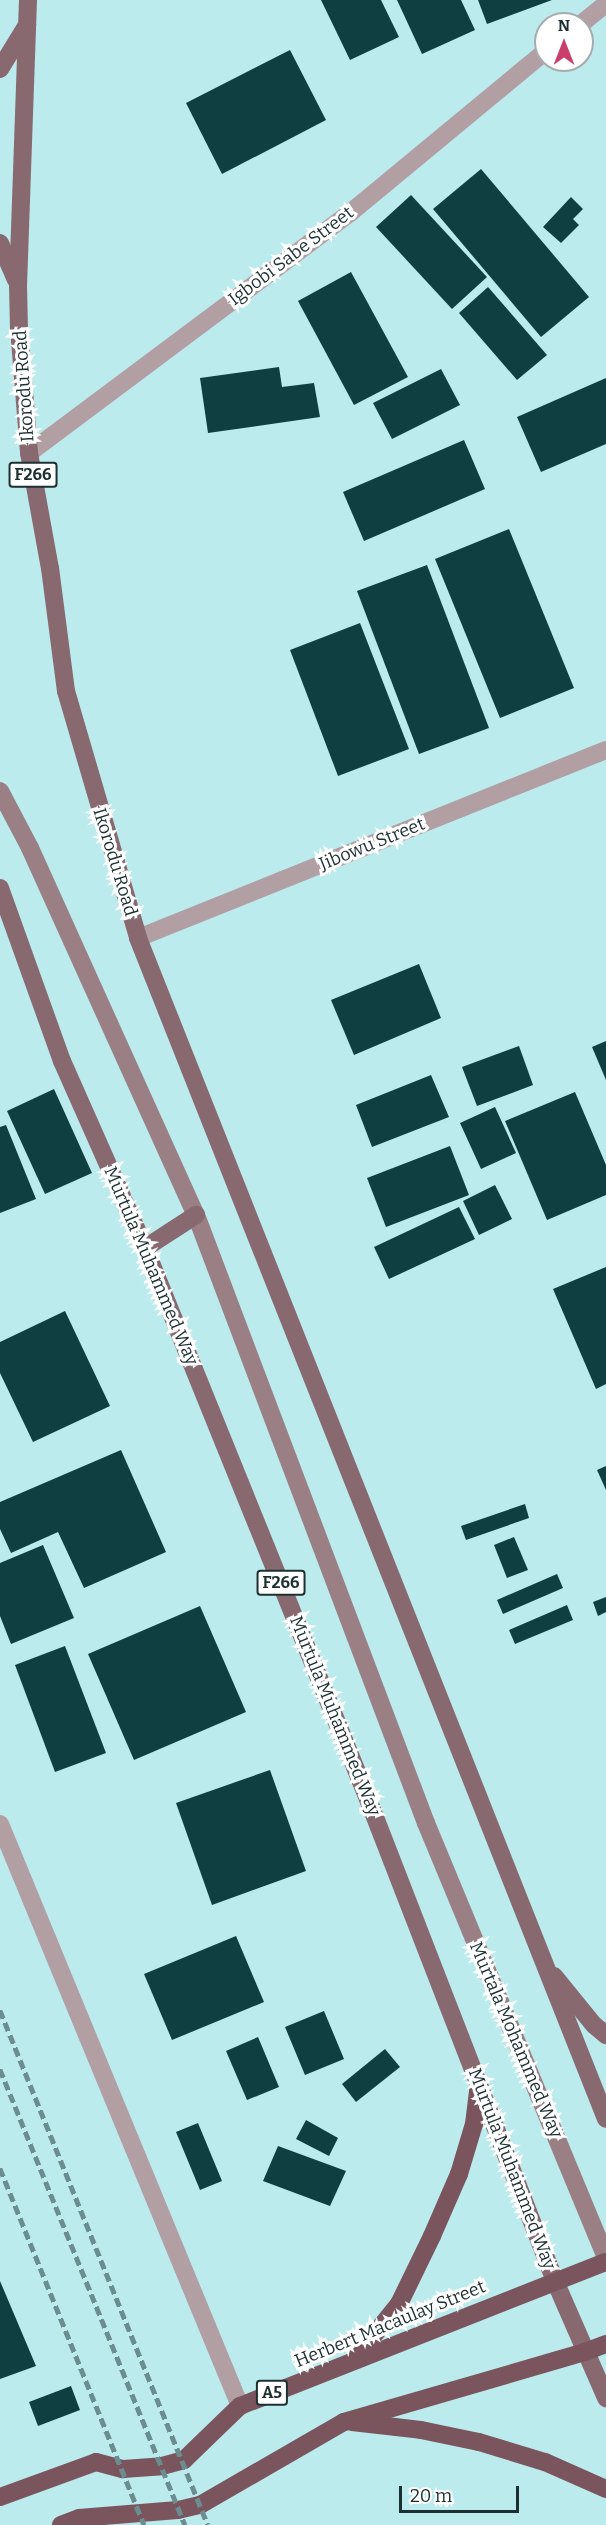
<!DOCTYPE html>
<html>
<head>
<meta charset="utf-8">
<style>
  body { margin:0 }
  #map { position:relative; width:606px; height:2525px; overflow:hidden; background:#bbebed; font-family:Bitter,serif }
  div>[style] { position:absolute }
  .building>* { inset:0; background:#0f3f41 }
  .street>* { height:18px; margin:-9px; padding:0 9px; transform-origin:9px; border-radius:9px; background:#b29fa3 }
  .secondary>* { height:18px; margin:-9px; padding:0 9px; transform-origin:9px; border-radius:9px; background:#9a8085 }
  .primary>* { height:18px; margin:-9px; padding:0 9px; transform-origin:9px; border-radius:9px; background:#896970 }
  .highway>* { height:18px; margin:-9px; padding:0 9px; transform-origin:9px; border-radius:9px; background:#7a555d }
  .rail>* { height:4.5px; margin-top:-2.25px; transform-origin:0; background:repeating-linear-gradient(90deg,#6c8d8f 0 9px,transparent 0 13.5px) }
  span { translate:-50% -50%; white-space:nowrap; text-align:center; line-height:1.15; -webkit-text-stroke:6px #fff; paint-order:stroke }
  .shield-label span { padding:2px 4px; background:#fff; border:2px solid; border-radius:4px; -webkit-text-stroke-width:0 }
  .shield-label { font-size:16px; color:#1d3031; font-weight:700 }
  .street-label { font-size:18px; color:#1d3031 }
  .north { position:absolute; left:534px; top:12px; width:60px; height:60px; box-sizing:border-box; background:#fff; border:2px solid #a5acad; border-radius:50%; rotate:0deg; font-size:16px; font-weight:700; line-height:24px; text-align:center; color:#1d3031 }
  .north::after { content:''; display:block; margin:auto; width:21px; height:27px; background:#cb3e6c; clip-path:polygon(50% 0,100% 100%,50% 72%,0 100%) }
  .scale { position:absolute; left:399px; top:2486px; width:120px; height:27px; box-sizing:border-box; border:3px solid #1d3031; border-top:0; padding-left:8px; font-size:18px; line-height:21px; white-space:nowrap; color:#1d3031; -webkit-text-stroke:4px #fff; paint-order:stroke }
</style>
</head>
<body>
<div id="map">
  <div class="building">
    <div style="clip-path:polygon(321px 0,381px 0,399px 37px,350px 60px)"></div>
    <div style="clip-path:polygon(397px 0,461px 0,475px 30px,422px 54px)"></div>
    <div style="clip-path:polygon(478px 0,552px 0,487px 24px)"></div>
    <div style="clip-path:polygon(290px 50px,326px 120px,222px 174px,186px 103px)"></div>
    <div style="clip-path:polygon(481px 169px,589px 297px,541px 337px,433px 209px)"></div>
    <div style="clip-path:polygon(411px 195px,487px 277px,452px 309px,376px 227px)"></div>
    <div style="clip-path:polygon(571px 197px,583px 209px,573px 219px,579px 225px,561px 243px,543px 227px)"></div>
    <div style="clip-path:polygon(351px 272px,408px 377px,354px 405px,298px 301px)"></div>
    <div style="clip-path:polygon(488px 287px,547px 355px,517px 380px,459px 313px)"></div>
    <div style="clip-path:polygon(279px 367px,282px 387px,314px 383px,320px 417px,208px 433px,200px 378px)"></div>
    <div style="clip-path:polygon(441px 369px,460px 405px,392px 439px,373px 403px)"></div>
    <div style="clip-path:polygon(606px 378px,606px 444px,541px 472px,517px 417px)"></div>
    <div style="clip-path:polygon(464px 440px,485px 489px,364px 541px,343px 492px)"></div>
    <div style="clip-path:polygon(509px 529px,574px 688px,500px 718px,435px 559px)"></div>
    <div style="clip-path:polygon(427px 565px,489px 728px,419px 754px,357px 591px)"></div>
    <div style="clip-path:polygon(360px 623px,409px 749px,338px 776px,290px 650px)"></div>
    <div style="clip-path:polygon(419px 964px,441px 1018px,354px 1055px,331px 1000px)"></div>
    <div style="clip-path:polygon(606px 1041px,606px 1080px,592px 1047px)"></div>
    <div style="clip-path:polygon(519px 1046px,533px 1085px,477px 1106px,462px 1067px)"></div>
    <div style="clip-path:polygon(431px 1075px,449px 1117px,372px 1147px,356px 1105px)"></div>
    <div style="clip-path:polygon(54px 1089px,92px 1173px,45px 1194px,7px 1111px)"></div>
    <div style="clip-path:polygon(575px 1092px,606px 1165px,606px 1195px,547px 1220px,505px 1121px)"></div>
    <div style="clip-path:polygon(495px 1107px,516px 1153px,481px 1169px,460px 1123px)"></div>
    <div style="clip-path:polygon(6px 1125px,36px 1199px,0 1213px,0 1127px)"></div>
    <div style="clip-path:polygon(450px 1146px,469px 1195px,386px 1227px,367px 1178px)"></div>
    <div style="clip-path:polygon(495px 1185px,512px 1219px,479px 1235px,463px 1201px)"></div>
    <div style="clip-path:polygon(459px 1207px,475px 1239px,389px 1279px,374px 1247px)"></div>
    <div style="clip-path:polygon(606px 1267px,606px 1384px,596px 1389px,553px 1289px)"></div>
    <div style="clip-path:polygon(65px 1311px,110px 1406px,33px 1442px,0 1373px,0 1342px)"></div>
    <div style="clip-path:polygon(121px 1450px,166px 1552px,84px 1588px,58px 1532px,11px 1553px,0 1529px,0 1502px)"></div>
    <div style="clip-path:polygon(606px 1466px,606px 1490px,597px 1470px)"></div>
    <div style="clip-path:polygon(525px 1504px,529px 1518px,466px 1540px,461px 1526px)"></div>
    <div style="clip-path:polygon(514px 1537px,528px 1570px,507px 1578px,494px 1545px)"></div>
    <div style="clip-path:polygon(43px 1545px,74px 1618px,11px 1644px,0 1616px,0 1563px)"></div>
    <div style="clip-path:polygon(557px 1574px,563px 1588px,503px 1614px,497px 1600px)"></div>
    <div style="clip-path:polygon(606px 1597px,606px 1612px,598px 1616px,593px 1602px)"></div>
    <div style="clip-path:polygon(567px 1605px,573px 1620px,515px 1644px,509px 1630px)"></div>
    <div style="clip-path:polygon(200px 1606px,246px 1712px,134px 1760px,88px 1654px)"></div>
    <div style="clip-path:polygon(65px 1646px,106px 1753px,55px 1772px,15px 1665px)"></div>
    <div style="clip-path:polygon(270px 1770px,306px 1871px,212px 1905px,176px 1803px)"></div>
    <div style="clip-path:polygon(236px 1936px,264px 2002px,172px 2040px,144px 1974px)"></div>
    <div style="clip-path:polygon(324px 2011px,344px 2059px,305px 2075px,285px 2027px)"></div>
    <div style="clip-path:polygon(258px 2037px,279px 2087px,247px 2100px,226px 2051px)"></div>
    <div style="clip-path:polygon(385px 2049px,400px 2067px,356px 2102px,342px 2084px)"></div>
    <div style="clip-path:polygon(306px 2120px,338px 2138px,329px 2156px,296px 2139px)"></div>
    <div style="clip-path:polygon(198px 2123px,222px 2181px,200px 2190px,176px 2132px)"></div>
    <div style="clip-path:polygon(278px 2146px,346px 2171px,330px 2206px,263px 2181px)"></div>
    <div style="clip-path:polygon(0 2281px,36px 2366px,0 2379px)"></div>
    <div style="clip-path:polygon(71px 2386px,80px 2410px,38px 2426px,29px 2402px)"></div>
  </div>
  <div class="street">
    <div style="left:581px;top:24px;width:32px;rotate:-39deg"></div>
    <div style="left:29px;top:453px;width:401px;rotate:-36.8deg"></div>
    <div style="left:350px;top:213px;width:254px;rotate:-39.6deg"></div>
    <div style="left:138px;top:938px;width:504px;rotate:-21.89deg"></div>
    <div style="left:0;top:1824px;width:630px;rotate:67.59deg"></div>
  </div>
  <div class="secondary">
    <div style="left:0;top:791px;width:64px;rotate:62.2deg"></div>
    <div style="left:30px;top:848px;width:403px;rotate:65.7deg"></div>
    <div style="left:196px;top:1215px;width:650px;rotate:69.28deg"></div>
    <div style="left:426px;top:1823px;width:470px;rotate:67.5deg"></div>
  </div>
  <div class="primary">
    <div style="left:28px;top:0;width:285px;rotate:92deg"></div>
    <div style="left:18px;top:285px;width:43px;rotate:88.7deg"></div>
    <div style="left:19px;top:328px;width:125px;rotate:85.4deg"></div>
    <div style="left:29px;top:453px;width:117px;rotate:79.7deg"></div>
    <div style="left:50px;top:568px;width:124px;rotate:82.6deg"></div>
    <div style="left:66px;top:691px;width:257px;rotate:73.7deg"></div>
    <div style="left:138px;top:938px;width:1270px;rotate:68.38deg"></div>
    <div style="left:0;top:69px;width:52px;rotate:-58.5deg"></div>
    <div style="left:0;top:243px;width:40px;rotate:66.6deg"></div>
    <div style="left:0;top:888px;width:184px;rotate:70.3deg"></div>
    <div style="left:62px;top:1061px;width:205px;rotate:66.1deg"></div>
    <div style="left:145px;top:1248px;width:594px;rotate:67.97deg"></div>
    <div style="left:368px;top:1799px;width:517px;rotate:68.8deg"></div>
    <div style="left:555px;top:2281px;width:128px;rotate:66.4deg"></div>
    <div style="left:145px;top:1248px;width:61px;rotate:-32.9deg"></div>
    <div style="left:554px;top:1976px;width:63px;rotate:50.8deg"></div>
    <div style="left:594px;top:2025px;width:16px;rotate:40deg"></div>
  </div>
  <div class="highway">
    <div style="left:353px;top:2361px;width:73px;rotate:-51.1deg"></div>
    <div style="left:399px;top:2304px;width:76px;rotate:-64.1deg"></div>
    <div style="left:432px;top:2236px;width:68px;rotate:-66.5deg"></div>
    <div style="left:459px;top:2174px;width:52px;rotate:-73.3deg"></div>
    <div style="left:474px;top:2124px;width:41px;rotate:-83deg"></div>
    <div style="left:352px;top:2422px;width:69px;rotate:6.6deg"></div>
    <div style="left:421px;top:2430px;width:59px;rotate:11.7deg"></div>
    <div style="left:479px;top:2442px;width:69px;rotate:16.9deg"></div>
    <div style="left:545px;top:2462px;width:67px;rotate:23.9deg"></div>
    <div style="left:0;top:2497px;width:102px;rotate:-20deg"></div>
    <div style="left:96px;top:2462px;width:28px;rotate:15deg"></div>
    <div style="left:123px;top:2469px;width:39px;rotate:-4deg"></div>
    <div style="left:162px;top:2466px;width:23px;rotate:-15deg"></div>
    <div style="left:184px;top:2460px;width:78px;rotate:-44deg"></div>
    <div style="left:240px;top:2406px;width:393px;rotate:-21.5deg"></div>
    <div style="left:61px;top:2525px;width:19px;rotate:-21deg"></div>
    <div style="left:79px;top:2518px;width:99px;rotate:-4.6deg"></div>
    <div style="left:178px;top:2510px;width:23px;rotate:-13deg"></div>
    <div style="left:200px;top:2505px;width:166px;rotate:-30deg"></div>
    <div style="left:344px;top:2422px;width:251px;rotate:-16.2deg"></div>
    <div style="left:585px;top:2352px;width:22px;rotate:-21deg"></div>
  </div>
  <div class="rail">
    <div style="left:0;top:2010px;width:555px;rotate:68.01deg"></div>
    <div style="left:0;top:2069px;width:492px;rotate:67.9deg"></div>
    <div style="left:0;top:2168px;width:385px;rotate:68deg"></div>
  </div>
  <div class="shield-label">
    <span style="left:33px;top:475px">F266</span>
    <span style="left:281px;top:1583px">F266</span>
    <span style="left:272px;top:2393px">A5</span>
  </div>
  <div class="street-label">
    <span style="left:291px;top:256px;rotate:-37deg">Igbobi Sabe Street</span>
    <span style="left:24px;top:386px;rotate:-94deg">Ikorodu Road</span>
    <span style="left:372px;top:844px;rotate:-22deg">Jibowu Street</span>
    <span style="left:115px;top:862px;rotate:73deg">Ikorodu Road</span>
    <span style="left:151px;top:1266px;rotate:67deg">Murtula Muhammed Way</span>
    <span style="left:335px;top:1716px;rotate:68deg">Murtula Muhammed Way</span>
    <span style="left:516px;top:2040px;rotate:67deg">Murtala Mohammed Way</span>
    <span style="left:512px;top:2169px;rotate:69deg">Murtula Muhammed Way</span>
    <span style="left:390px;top:2324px;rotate:-22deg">Herbert Macaulay Street</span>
  </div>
  <div class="north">N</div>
  <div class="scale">20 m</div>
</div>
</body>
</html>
